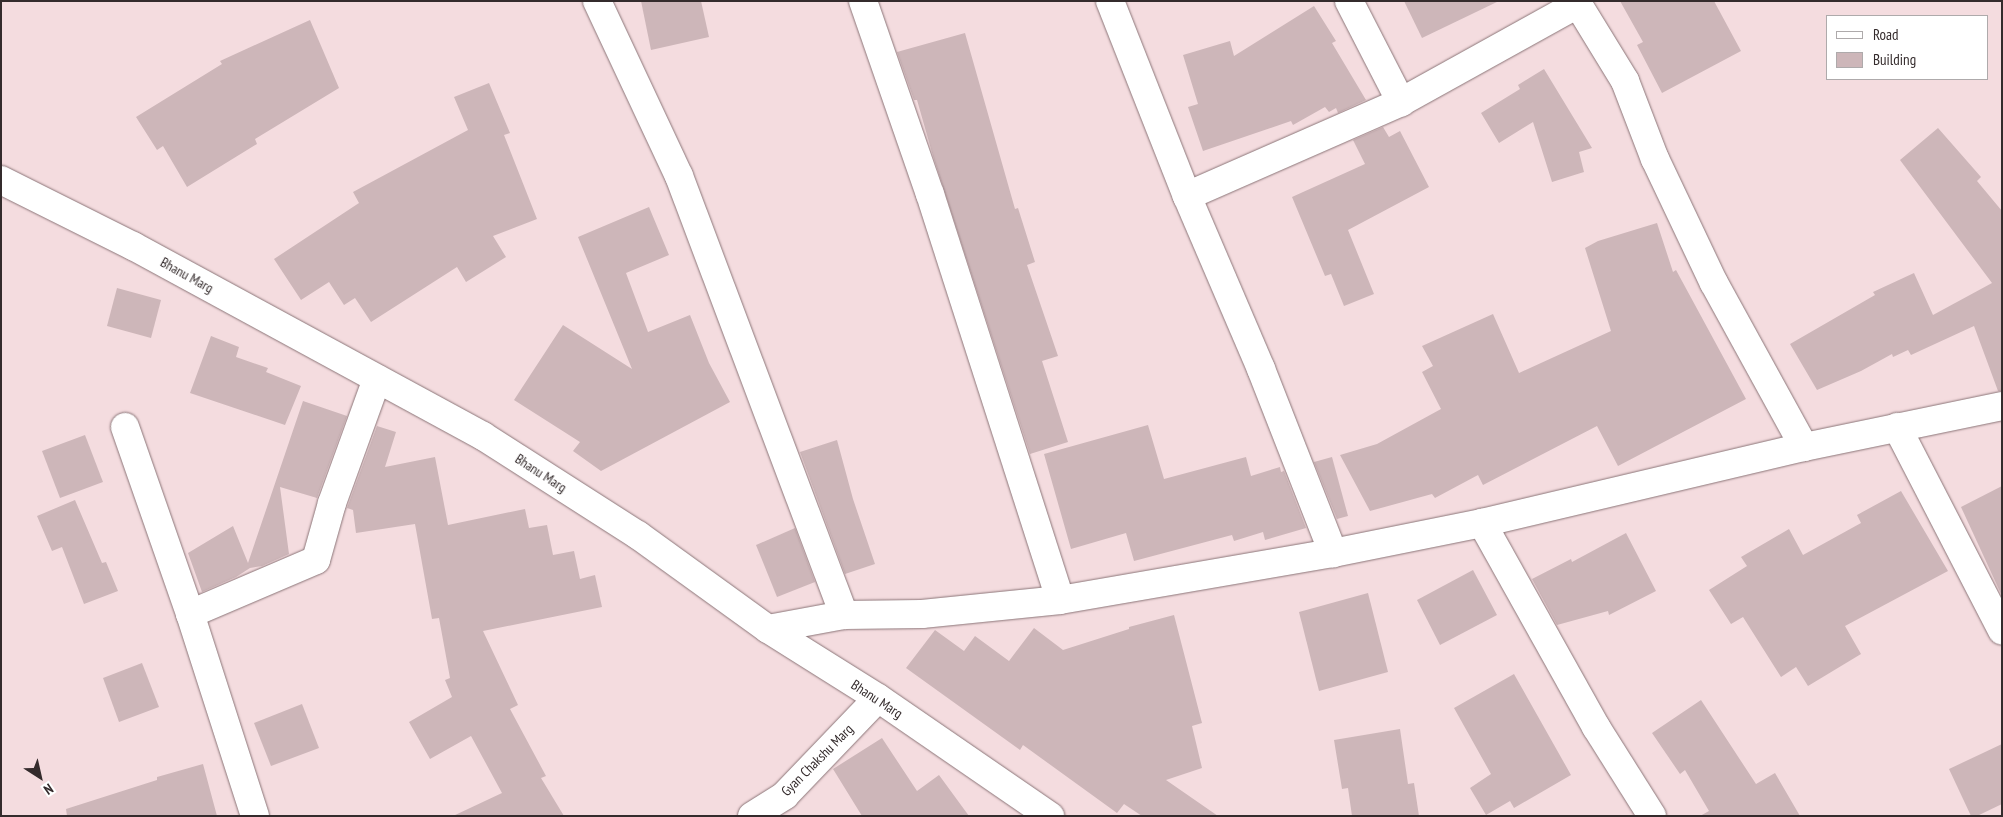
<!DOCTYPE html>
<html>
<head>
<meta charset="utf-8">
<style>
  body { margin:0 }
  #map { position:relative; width:2003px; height:817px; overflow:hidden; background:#f4dcdf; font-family:"PT Sans Narrow",sans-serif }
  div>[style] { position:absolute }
  .building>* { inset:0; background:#cdb6b9 }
  .roads { filter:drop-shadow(0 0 1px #8b7578) drop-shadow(0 0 1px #8b7578) }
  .minor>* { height:28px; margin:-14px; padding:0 14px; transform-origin:14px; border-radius:14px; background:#fff }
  span { translate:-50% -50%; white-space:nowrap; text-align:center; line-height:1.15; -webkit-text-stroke:5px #fff; paint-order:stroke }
  .street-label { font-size:14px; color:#342b2c }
  .frame { position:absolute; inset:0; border:2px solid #342b2c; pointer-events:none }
  .legend { position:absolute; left:1826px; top:15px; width:162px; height:65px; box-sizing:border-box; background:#fff; border:1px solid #aeaaab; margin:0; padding:6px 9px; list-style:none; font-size:15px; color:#342b2c }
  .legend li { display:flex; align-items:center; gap:10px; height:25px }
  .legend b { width:25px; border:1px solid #aeaaab }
  .north { position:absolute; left:15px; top:752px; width:50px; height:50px; -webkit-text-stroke:4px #fff; paint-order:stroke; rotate:145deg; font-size:14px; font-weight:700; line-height:20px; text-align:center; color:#342b2c }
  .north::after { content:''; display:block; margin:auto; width:18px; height:22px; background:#342b2c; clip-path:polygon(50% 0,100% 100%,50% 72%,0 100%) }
</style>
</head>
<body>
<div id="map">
  <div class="building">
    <div style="clip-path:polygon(641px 1px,701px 1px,709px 37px,651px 50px)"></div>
    <div style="clip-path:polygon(1404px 1px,1499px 1px,1422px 38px)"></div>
    <div style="clip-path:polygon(1620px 1px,1714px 1px,1741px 51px,1662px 93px,1637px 45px,1643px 42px)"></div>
    <div style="clip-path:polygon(1314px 6px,1336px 41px,1332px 43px,1366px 100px,1338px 113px,1336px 108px,1329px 112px,1325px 107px,1293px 125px,1291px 121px,1203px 151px,1188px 107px,1198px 104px,1183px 55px,1230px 41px,1234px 56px)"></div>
    <div style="clip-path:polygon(310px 20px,339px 88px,255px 139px,257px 144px,187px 187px,163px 146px,157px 150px,136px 117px,222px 64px,220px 61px)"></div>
    <div style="clip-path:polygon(965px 33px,1015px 209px,1018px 208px,1035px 262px,1027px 265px,1058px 356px,1042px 361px,1068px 442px,1030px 454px,933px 156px,917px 100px,914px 100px,897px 52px)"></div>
    <div style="clip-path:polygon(1544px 69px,1592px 148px,1579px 152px,1584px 172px,1552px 182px,1533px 122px,1499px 143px,1481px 113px,1520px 89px,1518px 85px)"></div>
    <div style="clip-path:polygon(489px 83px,510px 133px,504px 135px,537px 219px,493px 236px,506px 257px,466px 282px,457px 267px,371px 322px,355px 298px,344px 305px,329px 282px,301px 300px,274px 259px,359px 203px,353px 192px,468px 130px,454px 97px)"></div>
    <div style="clip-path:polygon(1383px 127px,1389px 137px,1400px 131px,1429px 187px,1348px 230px,1374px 294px,1344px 306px,1331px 274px,1325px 276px,1292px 197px,1365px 164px,1353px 140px)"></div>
    <div style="clip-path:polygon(1938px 128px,1981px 177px,1977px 181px,2002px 211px,2002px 391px,1998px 391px,1974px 326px,1911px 355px,1908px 350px,1893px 357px,1892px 354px,1861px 371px,1817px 390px,1790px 344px,1875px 295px,1873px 292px,1914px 273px,1933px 315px,1992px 283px,1900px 160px)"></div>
    <div style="clip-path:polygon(649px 207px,669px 255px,626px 273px,648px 332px,690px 315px,709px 363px,730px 402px,601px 471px,573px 451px,580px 442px,514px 400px,563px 325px,632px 369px,578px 237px)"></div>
    <div style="clip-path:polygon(1657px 223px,1673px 272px,1676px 270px,1746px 399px,1618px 466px,1597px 426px,1483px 485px,1478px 475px,1435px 498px,1432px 494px,1370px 511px,1340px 455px,1377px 444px,1441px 409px,1422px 372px,1433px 366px,1422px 346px,1493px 314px,1519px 373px,1611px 331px,1585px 248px,1598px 241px)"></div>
    <div style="clip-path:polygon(117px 288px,161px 300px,151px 338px,107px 326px)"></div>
    <div style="clip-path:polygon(211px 336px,239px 347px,236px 357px,268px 368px,266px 372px,301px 386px,285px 425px,190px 393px)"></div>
    <div style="clip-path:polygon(303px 401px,347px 416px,317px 498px,280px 487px,289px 554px,262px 566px,250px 568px,236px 577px,202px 592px,188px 553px,233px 526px,248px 563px)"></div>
    <div style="clip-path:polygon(1148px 425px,1164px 479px,1246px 457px,1251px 476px,1280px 467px,1281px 472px,1284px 471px,1306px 528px,1265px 540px,1263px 532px,1234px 541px,1232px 535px,1134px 561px,1126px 533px,1071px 549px,1044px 454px)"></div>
    <div style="clip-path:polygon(377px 426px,396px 432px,385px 467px,435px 457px,448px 525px,525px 509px,529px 528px,547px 525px,553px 555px,574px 551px,580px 579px,595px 575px,602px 607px,483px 631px,518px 705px,510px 709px,546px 776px,541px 778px,564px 816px,453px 816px,502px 793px,471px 736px,430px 759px,409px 722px,452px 697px,445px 680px,450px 678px,439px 618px,432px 619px,415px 524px,356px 533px,353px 510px,347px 508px)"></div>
    <div style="clip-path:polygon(85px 435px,103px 482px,60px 498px,42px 451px)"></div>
    <div style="clip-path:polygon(837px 440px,853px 499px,875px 564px,845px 574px,800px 452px)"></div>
    <div style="clip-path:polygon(1332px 457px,1348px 516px,1337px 519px,1314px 462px)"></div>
    <div style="clip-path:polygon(2002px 486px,2002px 596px,1961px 507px)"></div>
    <div style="clip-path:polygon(1901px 491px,1948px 571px,1845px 626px,1861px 654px,1808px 686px,1796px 667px,1781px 677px,1743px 617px,1731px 624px,1709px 590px,1747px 566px,1741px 557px,1789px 529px,1803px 555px,1861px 523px,1857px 515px)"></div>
    <div style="clip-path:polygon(75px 500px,102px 563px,106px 562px,118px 591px,84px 604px,62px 547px,52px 551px,37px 516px)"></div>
    <div style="clip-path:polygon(795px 528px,815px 582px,777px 597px,756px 545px)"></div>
    <div style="clip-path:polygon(1626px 533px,1656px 591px,1609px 615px,1608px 611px,1557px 625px,1532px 579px,1571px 559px,1572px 562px)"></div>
    <div style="clip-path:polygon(1473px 570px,1497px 615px,1440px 645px,1417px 600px)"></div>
    <div style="clip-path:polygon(1368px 593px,1388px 672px,1319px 691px,1299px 612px)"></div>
    <div style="clip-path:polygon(1174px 615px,1202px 723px,1192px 726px,1202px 768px,1166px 780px,1218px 816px,1142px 816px,1124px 804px,1117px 813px,1023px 745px,1020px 750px,906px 668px,935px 630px,964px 651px,975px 636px,1009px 661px,1034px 628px,1063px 650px,1129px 629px,1129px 627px)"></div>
    <div style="clip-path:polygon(142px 663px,159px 707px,119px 722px,103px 678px)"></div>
    <div style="clip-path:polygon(1514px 674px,1571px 775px,1514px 808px,1510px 801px,1486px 815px,1470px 788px,1491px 774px,1454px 708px)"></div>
    <div style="clip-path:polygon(1701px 700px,1756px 784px,1775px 773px,1800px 816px,1700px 816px,1709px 811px,1685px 770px,1680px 774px,1652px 733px)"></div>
    <div style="clip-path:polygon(302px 704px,319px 748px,271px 766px,254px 723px)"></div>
    <div style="clip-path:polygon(1400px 729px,1408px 784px,1414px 783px,1419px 816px,1352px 816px,1348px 788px,1342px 789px,1334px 740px)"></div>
    <div style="clip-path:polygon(882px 738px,917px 791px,939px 775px,969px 816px,862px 816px,833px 769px)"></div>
    <div style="clip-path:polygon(2002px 744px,2002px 804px,1977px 816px,1971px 816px,1949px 769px)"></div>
    <div style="clip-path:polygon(203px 764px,217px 816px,67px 816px,66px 809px,157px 780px,157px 777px)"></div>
  </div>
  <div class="roads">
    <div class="minor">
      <div style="left:597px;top:1px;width:193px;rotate:64.9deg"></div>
      <div style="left:679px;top:176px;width:469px;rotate:69.4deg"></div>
      <div style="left:863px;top:1px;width:204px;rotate:70.9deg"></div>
      <div style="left:930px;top:194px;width:426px;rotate:72.2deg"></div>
      <div style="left:1110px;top:1px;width:210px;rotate:68.5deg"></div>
      <div style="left:1187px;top:196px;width:188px;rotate:66.8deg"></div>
      <div style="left:1261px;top:369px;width:198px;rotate:68.6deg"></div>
      <div style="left:1349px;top:1px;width:114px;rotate:62.8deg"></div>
      <div style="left:1576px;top:1px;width:94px;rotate:58.5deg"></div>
      <div style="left:1625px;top:81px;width:84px;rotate:69deg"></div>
      <div style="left:1655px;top:159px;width:137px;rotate:64.6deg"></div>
      <div style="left:1714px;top:283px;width:187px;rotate:61.2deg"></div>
      <div style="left:1px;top:180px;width:148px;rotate:26.6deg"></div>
      <div style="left:133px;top:246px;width:398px;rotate:28.5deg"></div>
      <div style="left:483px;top:436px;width:184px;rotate:32.6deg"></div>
      <div style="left:638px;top:535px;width:160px;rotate:35.9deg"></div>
      <div style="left:768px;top:629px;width:130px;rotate:32.1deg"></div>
      <div style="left:878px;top:698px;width:209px;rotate:34.5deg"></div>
      <div style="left:1187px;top:196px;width:234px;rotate:-23.7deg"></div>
      <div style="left:1401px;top:102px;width:202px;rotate:-29deg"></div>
      <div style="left:125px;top:427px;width:198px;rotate:70.8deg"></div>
      <div style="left:1897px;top:427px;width:229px;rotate:62.7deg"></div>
      <div style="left:1482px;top:523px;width:234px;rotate:60.8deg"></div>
      <div style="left:1596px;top:727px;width:105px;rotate:57.8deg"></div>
      <div style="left:768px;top:629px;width:77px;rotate:-10.4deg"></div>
      <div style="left:844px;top:615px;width:78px;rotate:-0.7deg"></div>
      <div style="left:922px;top:614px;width:139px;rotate:-5.8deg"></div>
      <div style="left:1060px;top:600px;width:277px;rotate:-9.8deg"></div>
      <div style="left:1333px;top:553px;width:152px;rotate:-11.4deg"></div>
      <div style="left:1482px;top:523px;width:331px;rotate:-13.3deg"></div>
      <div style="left:1804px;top:447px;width:202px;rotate:-11.7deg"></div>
      <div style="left:255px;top:816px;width:212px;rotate:-107.8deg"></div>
      <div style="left:190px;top:614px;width:137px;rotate:-23.2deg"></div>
      <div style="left:316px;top:560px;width:59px;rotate:-74.3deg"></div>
      <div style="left:332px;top:503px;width:132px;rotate:-70.1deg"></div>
      <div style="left:752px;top:816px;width:39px;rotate:-32deg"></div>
      <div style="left:785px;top:795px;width:134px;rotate:-46.2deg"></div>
    </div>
  </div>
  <div class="street-label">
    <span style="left:187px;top:275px;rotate:29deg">Bhanu Marg</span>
    <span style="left:541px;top:473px;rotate:33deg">Bhanu Marg</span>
    <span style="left:877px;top:699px;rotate:33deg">Bhanu Marg</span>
    <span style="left:817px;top:760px;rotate:-45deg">Gyan Chakshu Marg</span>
  </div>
  <div class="frame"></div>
  <ul class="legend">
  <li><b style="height:6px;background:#fff"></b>Road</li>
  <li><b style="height:14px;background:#cdb6b9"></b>Building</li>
  </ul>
  <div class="north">N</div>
</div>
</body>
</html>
